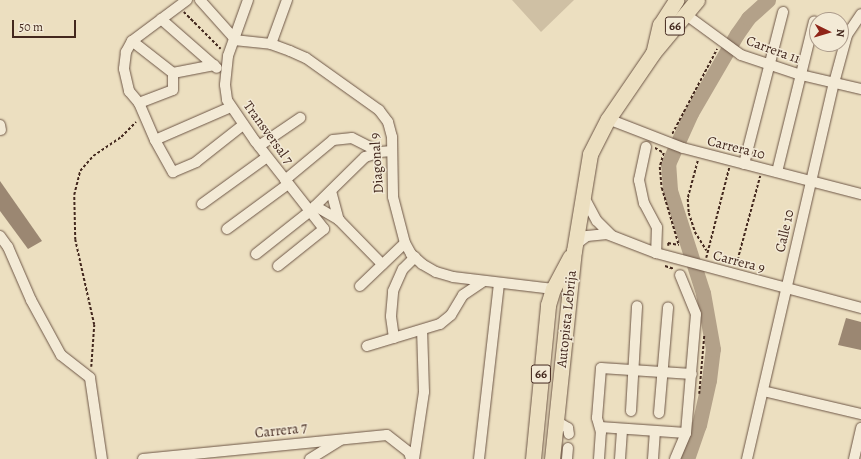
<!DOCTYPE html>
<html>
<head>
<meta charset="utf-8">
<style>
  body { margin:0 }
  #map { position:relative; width:861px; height:459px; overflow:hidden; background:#ecdfc0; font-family:Alegreya,serif }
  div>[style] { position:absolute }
  .green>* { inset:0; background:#cfc0a4 }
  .river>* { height:15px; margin:-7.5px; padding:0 7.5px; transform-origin:7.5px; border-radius:7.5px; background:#b3a189 }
  .building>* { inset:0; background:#9b8772 }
  .path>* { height:1.5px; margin-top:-0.75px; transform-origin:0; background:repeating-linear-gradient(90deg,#43281e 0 3px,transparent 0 5px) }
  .roads { filter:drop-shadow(0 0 1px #6d5646) drop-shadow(0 0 1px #6d5646) }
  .minor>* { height:10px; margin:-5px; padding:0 5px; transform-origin:5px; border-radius:5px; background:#f3ead6 }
  .highway>* { height:15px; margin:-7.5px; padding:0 7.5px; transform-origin:7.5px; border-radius:7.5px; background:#ecdfc0 }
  span { translate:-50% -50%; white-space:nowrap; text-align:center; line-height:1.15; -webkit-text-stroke:3px #f3ead6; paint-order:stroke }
  .shield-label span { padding:1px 3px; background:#f3ead6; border:1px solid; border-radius:3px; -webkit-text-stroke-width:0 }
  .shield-label { font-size:13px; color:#43281e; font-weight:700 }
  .street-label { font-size:14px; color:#43281e }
  .north { position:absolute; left:809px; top:12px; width:40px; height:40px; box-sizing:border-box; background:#f3ead6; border:1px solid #ad9c8c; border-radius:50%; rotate:95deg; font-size:11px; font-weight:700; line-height:16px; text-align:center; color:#43281e }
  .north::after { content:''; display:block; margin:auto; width:14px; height:18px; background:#8f2418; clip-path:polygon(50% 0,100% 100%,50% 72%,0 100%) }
  .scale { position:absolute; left:12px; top:20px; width:64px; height:18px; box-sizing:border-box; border:2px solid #43281e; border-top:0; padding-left:5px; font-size:12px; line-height:14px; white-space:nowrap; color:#43281e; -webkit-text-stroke:3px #f3ead6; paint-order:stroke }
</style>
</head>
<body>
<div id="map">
  <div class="green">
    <div style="clip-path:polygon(512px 0,574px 0,541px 32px)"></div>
  </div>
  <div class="river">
    <div style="left:687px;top:459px;width:36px;rotate:-71deg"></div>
    <div style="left:699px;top:425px;width:46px;rotate:-77.5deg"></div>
    <div style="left:709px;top:380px;width:31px;rotate:-83deg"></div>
    <div style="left:713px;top:349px;width:57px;rotate:-100.1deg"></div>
    <div style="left:703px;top:293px;width:108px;rotate:-107.8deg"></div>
    <div style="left:670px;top:190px;width:26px;rotate:-94deg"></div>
    <div style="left:668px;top:164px;width:56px;rotate:-65.7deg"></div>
    <div style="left:691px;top:113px;width:91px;rotate:-59.8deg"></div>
    <div style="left:737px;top:34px;width:19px;rotate:-55deg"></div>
    <div style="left:748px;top:18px;width:27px;rotate:-42deg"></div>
  </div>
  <div class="building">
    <div style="clip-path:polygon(0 181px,42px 241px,28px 249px,0 211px)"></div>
    <div style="clip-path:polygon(846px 318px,861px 322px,861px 350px,838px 345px)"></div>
  </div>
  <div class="path">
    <div style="left:184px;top:12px;width:52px;rotate:45deg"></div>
    <div style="left:672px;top:134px;width:96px;rotate:-62.1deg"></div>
    <div style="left:655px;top:148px;width:10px;rotate:29deg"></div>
    <div style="left:664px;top:153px;width:15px;rotate:106deg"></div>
    <div style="left:660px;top:167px;width:21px;rotate:85deg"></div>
    <div style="left:662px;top:188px;width:59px;rotate:73.4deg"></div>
    <div style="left:698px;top:161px;width:39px;rotate:105deg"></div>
    <div style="left:688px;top:199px;width:14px;rotate:86deg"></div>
    <div style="left:689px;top:213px;width:20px;rotate:72deg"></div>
    <div style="left:695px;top:232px;width:22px;rotate:58deg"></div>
    <div style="left:668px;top:246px;width:3px;rotate:-90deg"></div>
    <div style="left:668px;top:243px;width:11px;rotate:10deg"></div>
    <div style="left:706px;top:258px;width:93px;rotate:-75.7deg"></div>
    <div style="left:736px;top:265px;width:92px;rotate:-74.9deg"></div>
    <div style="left:665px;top:266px;width:9px;rotate:18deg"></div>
    <div style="left:91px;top:367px;width:42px;rotate:-85.9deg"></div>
    <div style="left:94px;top:325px;width:87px;rotate:-102.6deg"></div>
    <div style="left:75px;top:240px;width:45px;rotate:-91.3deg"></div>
    <div style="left:74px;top:195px;width:25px;rotate:-76deg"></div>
    <div style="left:80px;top:171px;width:20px;rotate:-49deg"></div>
    <div style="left:93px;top:156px;width:34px;rotate:-34deg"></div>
    <div style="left:121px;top:137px;width:21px;rotate:-45deg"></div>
    <div style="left:699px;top:394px;width:58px;rotate:-85.1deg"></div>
  </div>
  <div class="roads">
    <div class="minor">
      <div style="left:187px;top:0;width:69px;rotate:143.3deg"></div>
      <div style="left:132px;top:41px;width:13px;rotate:119deg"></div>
      <div style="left:126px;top:52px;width:17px;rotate:97deg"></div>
      <div style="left:124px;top:69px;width:23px;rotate:77deg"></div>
      <div style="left:129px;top:91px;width:16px;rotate:50deg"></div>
      <div style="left:139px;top:103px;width:40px;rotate:66.6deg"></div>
      <div style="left:155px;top:140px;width:37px;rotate:61deg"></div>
      <div style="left:173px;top:172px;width:25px;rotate:-23deg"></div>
      <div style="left:196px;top:162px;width:60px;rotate:-38.2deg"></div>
      <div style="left:200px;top:0;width:51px;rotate:48.2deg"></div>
      <div style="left:248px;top:0;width:59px;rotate:109.7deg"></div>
      <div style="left:228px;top:56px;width:29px;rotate:96deg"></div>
      <div style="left:225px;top:85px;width:15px;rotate:82deg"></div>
      <div style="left:227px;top:100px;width:50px;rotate:55.7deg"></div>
      <div style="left:255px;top:141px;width:112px;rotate:51.9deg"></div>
      <div style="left:324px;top:229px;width:59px;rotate:141.2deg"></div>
      <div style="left:685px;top:14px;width:69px;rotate:36.2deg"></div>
      <div style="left:741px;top:55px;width:63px;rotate:18.4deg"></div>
      <div style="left:801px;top:75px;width:62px;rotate:13.1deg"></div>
      <div style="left:161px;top:19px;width:74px;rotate:41.2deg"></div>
      <div style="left:234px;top:40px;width:37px;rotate:6deg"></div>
      <div style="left:271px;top:44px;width:20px;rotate:20deg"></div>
      <div style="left:290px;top:51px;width:17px;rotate:24deg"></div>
      <div style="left:306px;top:58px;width:90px;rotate:35.5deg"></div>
      <div style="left:379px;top:110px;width:15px;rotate:53deg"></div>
      <div style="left:388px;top:122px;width:16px;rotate:75deg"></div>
      <div style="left:392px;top:137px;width:60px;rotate:89deg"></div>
      <div style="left:393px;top:197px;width:48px;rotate:75.4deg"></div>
      <div style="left:405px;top:243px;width:13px;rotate:61deg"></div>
      <div style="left:411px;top:254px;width:15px;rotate:42deg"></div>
      <div style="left:422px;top:264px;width:16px;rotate:30deg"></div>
      <div style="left:436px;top:272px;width:18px;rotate:16deg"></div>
      <div style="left:453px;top:277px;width:101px;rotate:6.8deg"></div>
      <div style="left:132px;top:41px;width:52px;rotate:38deg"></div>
      <div style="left:173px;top:73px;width:42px;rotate:-11deg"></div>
      <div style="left:271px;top:44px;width:47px;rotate:-70deg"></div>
      <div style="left:139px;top:103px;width:36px;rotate:-21deg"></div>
      <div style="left:173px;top:90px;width:17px;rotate:-90deg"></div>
      <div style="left:608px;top:119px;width:80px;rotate:21.1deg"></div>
      <div style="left:683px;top:148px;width:184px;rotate:14.5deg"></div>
      <div style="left:0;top:125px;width:5px;rotate:79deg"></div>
      <div style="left:155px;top:140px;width:83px;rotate:-23.5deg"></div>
      <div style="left:259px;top:146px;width:50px;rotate:-34.3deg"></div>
      <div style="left:646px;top:147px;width:34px;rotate:102deg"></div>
      <div style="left:639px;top:180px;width:24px;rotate:78deg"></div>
      <div style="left:644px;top:203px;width:27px;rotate:62deg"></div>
      <div style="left:657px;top:227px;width:26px;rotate:92deg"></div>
      <div style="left:744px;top:164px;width:157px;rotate:-75.6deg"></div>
      <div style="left:777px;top:172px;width:155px;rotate:-76.2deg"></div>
      <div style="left:285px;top:180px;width:62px;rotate:-39.8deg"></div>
      <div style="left:333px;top:140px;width:19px;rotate:-6deg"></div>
      <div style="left:352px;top:138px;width:31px;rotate:27deg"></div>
      <div style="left:331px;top:191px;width:30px;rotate:75deg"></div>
      <div style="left:584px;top:197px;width:27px;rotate:62deg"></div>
      <div style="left:597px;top:221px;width:20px;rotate:45deg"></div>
      <div style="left:202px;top:204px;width:80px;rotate:-35.9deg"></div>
      <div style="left:315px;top:206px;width:28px;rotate:30deg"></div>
      <div style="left:339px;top:220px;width:62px;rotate:45.7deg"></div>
      <div style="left:227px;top:229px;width:76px;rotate:-36.4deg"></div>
      <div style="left:0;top:236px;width:14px;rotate:54deg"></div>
      <div style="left:8px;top:247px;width:58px;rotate:66.5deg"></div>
      <div style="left:31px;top:300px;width:63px;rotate:61.4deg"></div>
      <div style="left:61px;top:355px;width:37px;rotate:38deg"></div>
      <div style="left:90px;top:378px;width:82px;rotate:81.6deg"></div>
      <div style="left:575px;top:245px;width:15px;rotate:-37deg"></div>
      <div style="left:587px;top:236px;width:20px;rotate:-6deg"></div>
      <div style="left:607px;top:234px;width:53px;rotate:21.2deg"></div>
      <div style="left:656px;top:253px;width:212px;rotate:15deg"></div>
      <div style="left:256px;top:254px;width:68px;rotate:-38.4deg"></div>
      <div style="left:309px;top:212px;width:78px;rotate:-44.5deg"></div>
      <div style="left:365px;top:157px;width:16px;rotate:-18deg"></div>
      <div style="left:380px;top:152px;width:12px;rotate:-5deg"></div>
      <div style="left:360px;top:286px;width:62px;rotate:-43.7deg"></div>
      <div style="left:394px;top:338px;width:22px;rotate:-98deg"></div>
      <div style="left:391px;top:316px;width:25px;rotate:-85deg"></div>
      <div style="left:393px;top:291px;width:24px;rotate:-66deg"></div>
      <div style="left:403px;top:269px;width:17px;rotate:-45deg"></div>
      <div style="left:367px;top:346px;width:76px;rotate:-16.8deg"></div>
      <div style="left:440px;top:324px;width:14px;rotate:-39deg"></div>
      <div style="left:451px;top:315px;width:23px;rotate:-59deg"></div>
      <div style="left:463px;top:295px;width:25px;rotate:-34deg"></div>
      <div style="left:763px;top:391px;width:101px;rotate:13.2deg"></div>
      <div style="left:631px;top:411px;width:105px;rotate:-86.7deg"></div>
      <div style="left:659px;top:413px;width:106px;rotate:-85.1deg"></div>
      <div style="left:556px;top:421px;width:14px;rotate:30deg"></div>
      <div style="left:568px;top:428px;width:6px;rotate:81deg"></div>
      <div style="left:600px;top:427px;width:86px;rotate:4deg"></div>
      <div style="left:143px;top:459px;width:245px;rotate:-5.6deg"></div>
      <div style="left:387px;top:435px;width:28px;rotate:38deg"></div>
      <div style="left:409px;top:452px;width:7px;rotate:74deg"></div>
      <div style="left:310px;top:459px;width:36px;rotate:-32deg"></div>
      <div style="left:414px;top:459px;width:68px;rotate:-81.5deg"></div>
      <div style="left:424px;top:392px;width:62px;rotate:-91.8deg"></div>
      <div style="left:479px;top:459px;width:177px;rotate:-83.5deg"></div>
      <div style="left:567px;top:459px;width:11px;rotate:-85deg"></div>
      <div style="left:599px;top:459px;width:27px;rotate:-86deg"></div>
      <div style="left:601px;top:432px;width:15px;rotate:-106deg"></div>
      <div style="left:597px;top:418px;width:50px;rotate:-85.4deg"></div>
      <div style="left:601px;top:368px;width:91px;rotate:3.8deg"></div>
      <div style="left:620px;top:459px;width:30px;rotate:-86deg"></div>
      <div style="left:653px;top:459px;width:28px;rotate:-86deg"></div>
      <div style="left:675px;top:459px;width:28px;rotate:-67deg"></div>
      <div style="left:686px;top:433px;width:119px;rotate:-85.2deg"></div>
      <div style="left:696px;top:314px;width:42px;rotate:-112.3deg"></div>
      <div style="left:747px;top:459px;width:386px;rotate:-77deg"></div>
      <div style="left:834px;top:83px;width:50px;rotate:-74.8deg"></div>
      <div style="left:847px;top:35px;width:25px;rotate:-56deg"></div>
      <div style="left:854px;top:459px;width:32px;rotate:-77deg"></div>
    </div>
    <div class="highway">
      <div style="left:654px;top:50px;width:26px;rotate:-77deg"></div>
      <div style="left:660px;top:25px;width:30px;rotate:-57deg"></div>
      <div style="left:533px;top:459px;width:155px;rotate:-84.4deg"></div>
      <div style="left:548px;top:305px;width:17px;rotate:-73deg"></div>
      <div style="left:553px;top:289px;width:36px;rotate:-62deg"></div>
      <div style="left:552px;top:459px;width:209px;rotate:-84deg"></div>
      <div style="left:574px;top:251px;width:98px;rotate:-80.6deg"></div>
      <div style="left:590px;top:154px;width:39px;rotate:-63deg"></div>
      <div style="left:608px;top:119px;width:80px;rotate:-55.7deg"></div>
      <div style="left:653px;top:53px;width:69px;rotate:-50.3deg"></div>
    </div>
  </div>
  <div class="shield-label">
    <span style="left:675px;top:26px">66</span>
    <span style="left:541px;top:374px">66</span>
  </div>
  <div class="street-label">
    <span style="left:773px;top:50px;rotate:20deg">Carrera 11</span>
    <span style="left:268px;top:133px;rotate:54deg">Transversal 7</span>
    <span style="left:736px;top:148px;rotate:14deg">Carrera 10</span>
    <span style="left:377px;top:163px;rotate:-94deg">Diagonal 9</span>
    <span style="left:785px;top:231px;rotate:-77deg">Calle 10</span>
    <span style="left:739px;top:262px;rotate:15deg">Carrera 9</span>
    <span style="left:567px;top:319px;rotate:-84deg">Autopista Lebrija</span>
    <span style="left:281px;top:431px;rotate:-6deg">Carrera 7</span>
  </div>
  <div class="north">N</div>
  <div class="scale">50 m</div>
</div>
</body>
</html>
